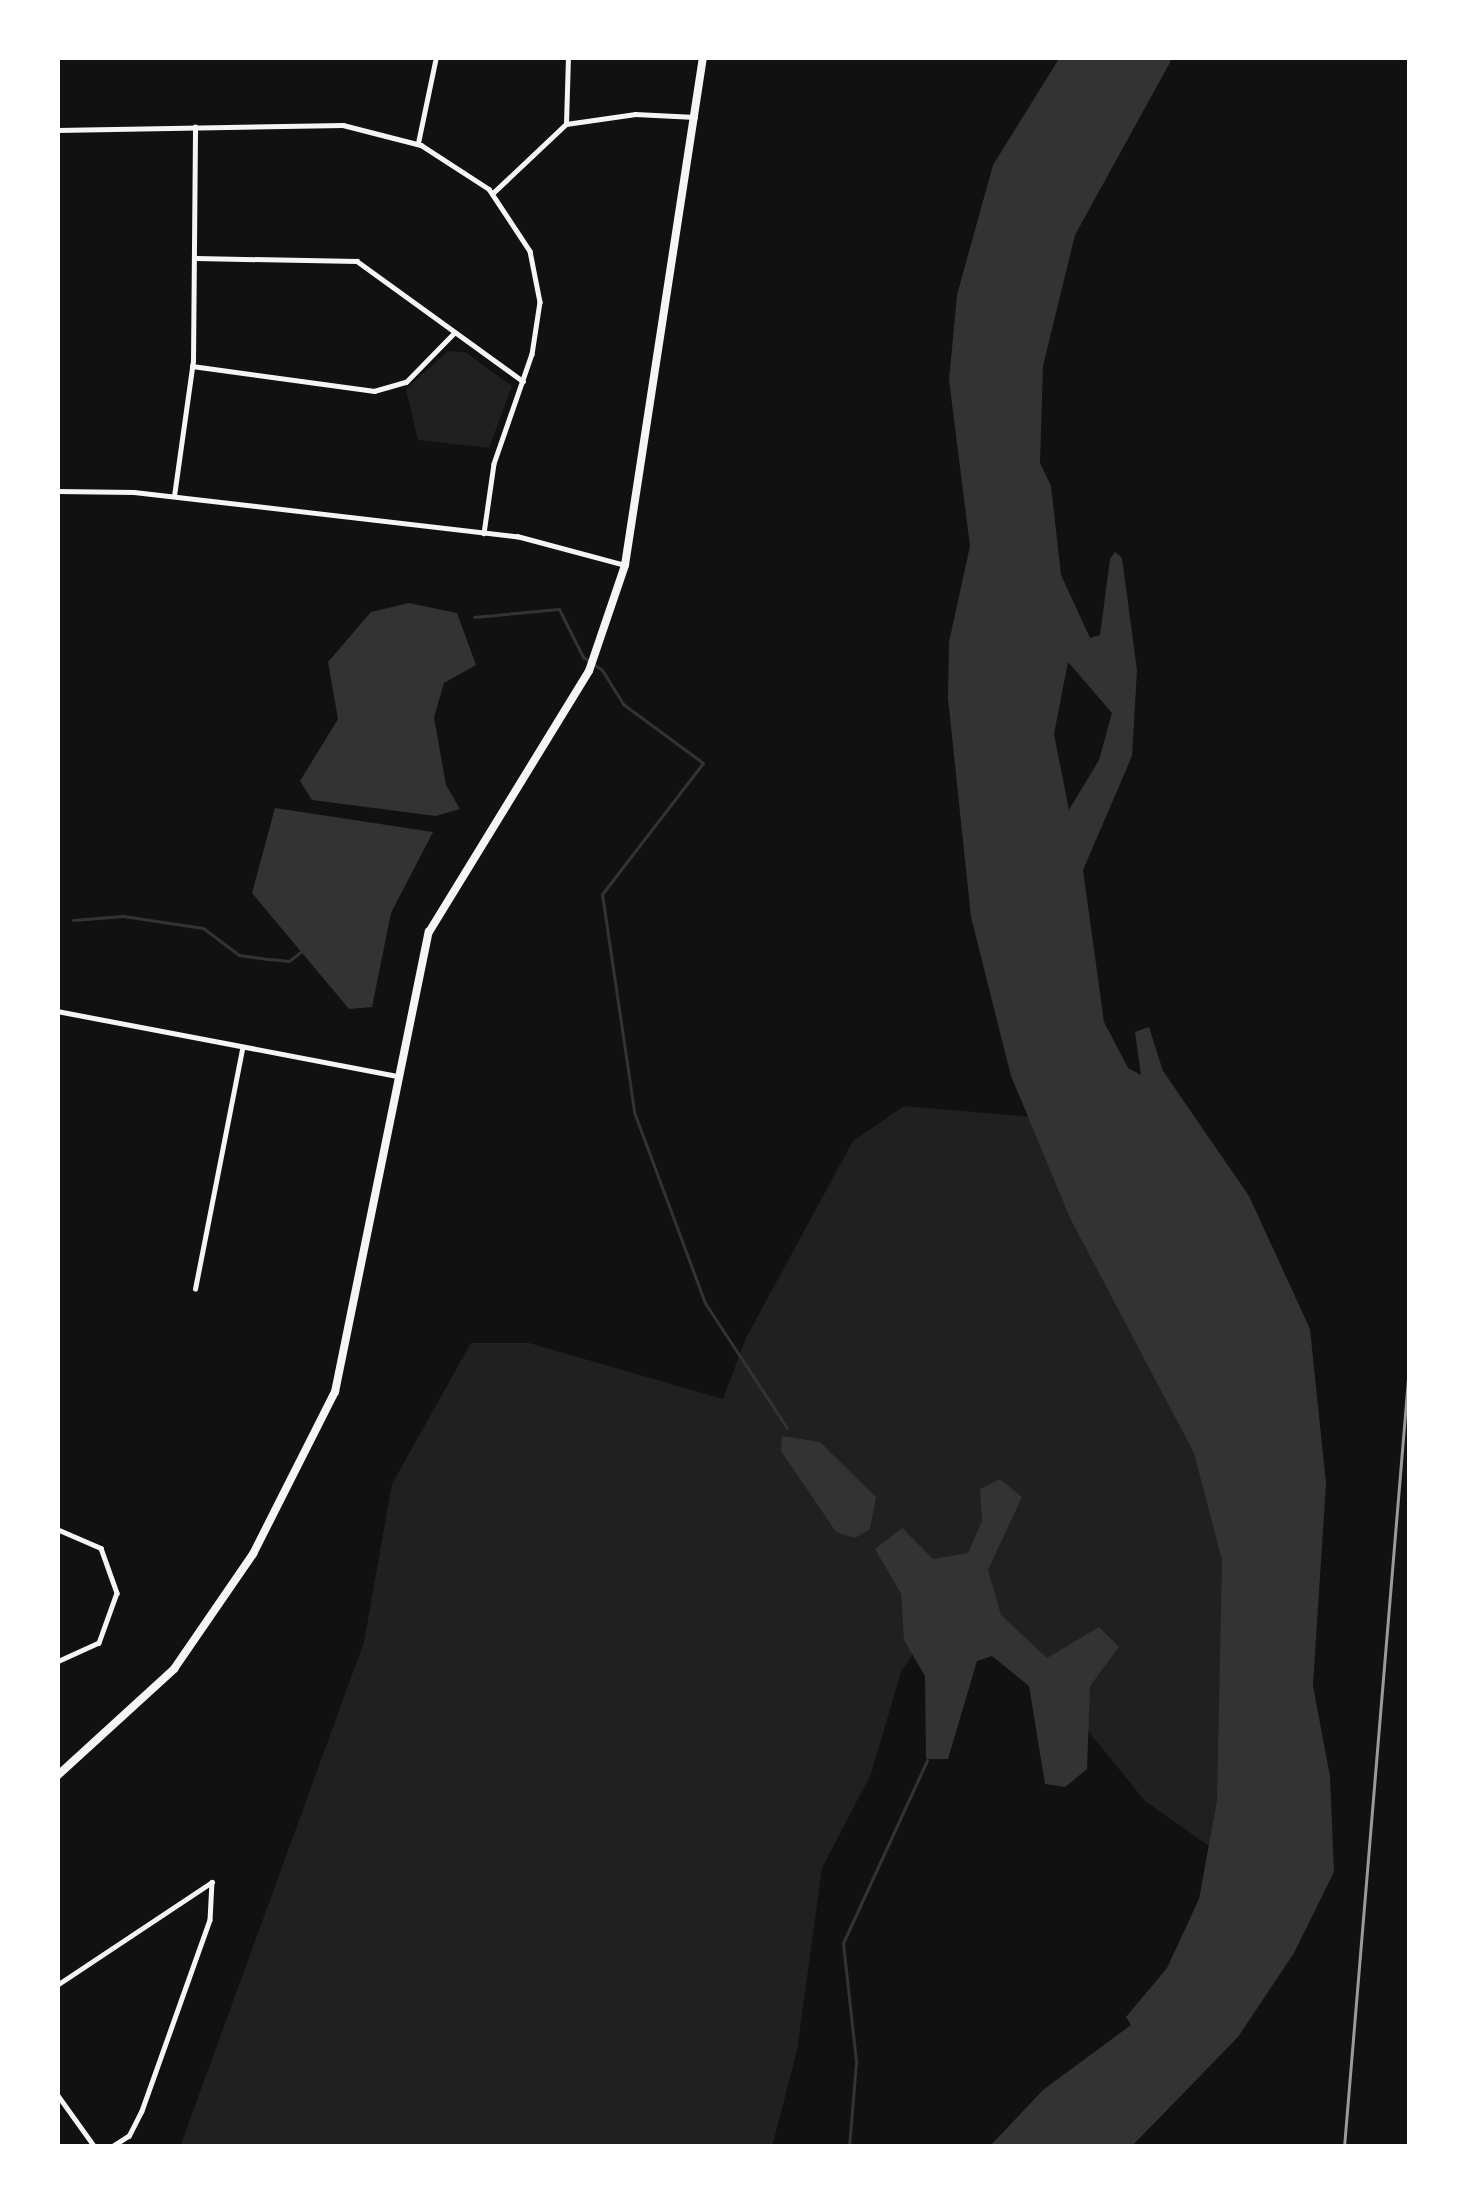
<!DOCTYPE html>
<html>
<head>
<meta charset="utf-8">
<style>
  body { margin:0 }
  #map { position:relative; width:1467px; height:2204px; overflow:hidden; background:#111; font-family:Mulish,sans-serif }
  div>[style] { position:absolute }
  .green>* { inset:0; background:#202020 }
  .water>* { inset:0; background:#333 }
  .stream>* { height:3px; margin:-1.5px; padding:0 1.5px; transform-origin:1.5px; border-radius:1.5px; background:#333 }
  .minor>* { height:4.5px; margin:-2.25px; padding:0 2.25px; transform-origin:2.25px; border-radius:2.25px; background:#f5f5f5 }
  .secondary>* { height:8px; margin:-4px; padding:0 4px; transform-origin:4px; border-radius:4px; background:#f5f5f5 }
  .rail>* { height:3px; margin:-1.5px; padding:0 1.5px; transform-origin:1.5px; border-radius:1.5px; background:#9a9a9a }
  span { translate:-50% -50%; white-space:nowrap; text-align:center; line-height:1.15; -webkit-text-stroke:9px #fff; paint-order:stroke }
  .frame { position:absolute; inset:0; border:60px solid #fff; pointer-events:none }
</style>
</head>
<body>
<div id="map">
  <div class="green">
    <div style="clip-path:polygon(448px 351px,465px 352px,512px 386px,489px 448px,418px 440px,406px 389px)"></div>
    <div style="clip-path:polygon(904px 1106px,1034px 1117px,1227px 1510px,1219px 1853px,1145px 1801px,1037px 1668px,936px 1618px,901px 1672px,871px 1774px,822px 1868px,797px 2050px,772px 2147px,180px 2147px,364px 1642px,392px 1484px,471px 1343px,529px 1343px,723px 1399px,746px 1338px,853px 1141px)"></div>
  </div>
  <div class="water">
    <div style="clip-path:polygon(evenodd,1060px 57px,1173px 57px,1075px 235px,1043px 366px,1040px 463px,1051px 486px,1061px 575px,1090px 638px,1100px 635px,1110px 559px,1115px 552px,1122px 558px,1137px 670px,1132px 756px,1083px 870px,1104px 1022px,1128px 1068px,1141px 1075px,1135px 1032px,1149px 1027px,1163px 1071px,1249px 1196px,1310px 1329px,1326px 1483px,1313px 1686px,1330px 1776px,1334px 1872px,1294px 1953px,1238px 2037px,1131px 2147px,989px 2147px,1043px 2090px,1131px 2025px,1126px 2017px,1167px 1968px,1199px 1899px,1217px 1801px,1222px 1560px,1194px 1453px,1070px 1218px,1011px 1076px,971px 917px,948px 698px,949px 642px,970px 546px,949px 380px,957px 295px,993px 165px,1060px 57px,1068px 662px,1112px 713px,1099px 760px,1069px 810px,1054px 734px,1068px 662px)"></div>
    <div style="clip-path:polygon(409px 603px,457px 613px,476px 665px,444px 683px,434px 717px,446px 785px,460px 809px,436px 816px,312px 800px,300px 781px,338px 719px,328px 662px,371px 612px)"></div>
    <div style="clip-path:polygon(275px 808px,433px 832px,391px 913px,372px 1007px,349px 1009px,252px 893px)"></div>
    <div style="clip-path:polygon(782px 1436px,820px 1442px,876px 1497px,870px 1529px,855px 1538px,836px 1532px,781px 1451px)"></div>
    <div style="clip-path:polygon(1000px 1479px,1022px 1497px,988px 1570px,1001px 1615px,1047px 1658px,1099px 1627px,1119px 1647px,1090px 1686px,1087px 1769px,1065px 1787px,1045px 1784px,1029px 1686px,992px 1656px,977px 1661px,948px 1759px,926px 1759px,925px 1676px,904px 1640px,901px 1594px,875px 1549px,902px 1528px,933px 1559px,968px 1553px,982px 1521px,980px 1489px)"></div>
  </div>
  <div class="stream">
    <div style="left:474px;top:617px;width:85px;rotate:-5.4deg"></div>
    <div style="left:559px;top:609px;width:54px;rotate:63.4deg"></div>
    <div style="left:583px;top:657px;width:23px;rotate:34deg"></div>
    <div style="left:602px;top:670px;width:40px;rotate:58deg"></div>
    <div style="left:623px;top:704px;width:99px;rotate:36.4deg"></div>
    <div style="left:703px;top:763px;width:165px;rotate:127.6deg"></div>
    <div style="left:602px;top:894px;width:220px;rotate:81.6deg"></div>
    <div style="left:634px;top:1112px;width:204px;rotate:69.6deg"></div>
    <div style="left:705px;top:1303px;width:149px;rotate:56.7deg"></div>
    <div style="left:73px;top:920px;width:50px;rotate:-4.6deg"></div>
    <div style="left:123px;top:916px;width:81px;rotate:8.5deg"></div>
    <div style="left:203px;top:928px;width:45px;rotate:36.9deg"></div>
    <div style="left:239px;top:955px;width:30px;rotate:8deg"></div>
    <div style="left:269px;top:959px;width:20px;rotate:6deg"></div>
    <div style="left:289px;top:961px;width:18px;rotate:-38deg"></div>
    <div style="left:849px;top:2147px;width:86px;rotate:-85.3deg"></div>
    <div style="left:856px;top:2061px;width:119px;rotate:-96.3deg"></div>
    <div style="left:843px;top:1943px;width:201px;rotate:-65.3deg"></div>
  </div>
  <div class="minor">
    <div style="left:566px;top:124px;width:67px;rotate:-88.3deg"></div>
    <div style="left:57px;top:130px;width:286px;rotate:-1deg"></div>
    <div style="left:343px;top:125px;width:81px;rotate:14.4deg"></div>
    <div style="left:421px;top:145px;width:81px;rotate:32.9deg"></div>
    <div style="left:489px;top:189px;width:74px;rotate:56.5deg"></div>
    <div style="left:530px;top:251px;width:52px;rotate:78.9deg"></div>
    <div style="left:540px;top:302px;width:53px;rotate:98.7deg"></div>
    <div style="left:532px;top:354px;width:116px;rotate:109.1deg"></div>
    <div style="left:494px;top:464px;width:70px;rotate:98.2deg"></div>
    <div style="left:418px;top:143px;width:88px;rotate:-78.2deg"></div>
    <div style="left:494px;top:192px;width:99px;rotate:-43.4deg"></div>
    <div style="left:566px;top:124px;width:70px;rotate:-8.2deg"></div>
    <div style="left:635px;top:114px;width:60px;rotate:2.9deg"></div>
    <div style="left:196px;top:258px;width:161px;rotate:1.1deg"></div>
    <div style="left:357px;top:261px;width:205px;rotate:35.9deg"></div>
    <div style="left:192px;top:366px;width:184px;rotate:7.8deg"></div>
    <div style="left:374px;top:391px;width:33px;rotate:-16deg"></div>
    <div style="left:406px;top:382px;width:69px;rotate:-45.6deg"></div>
    <div style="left:57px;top:491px;width:77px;rotate:0.7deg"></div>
    <div style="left:134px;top:492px;width:386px;rotate:6.6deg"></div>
    <div style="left:517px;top:536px;width:112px;rotate:15deg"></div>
    <div style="left:174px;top:496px;width:136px;rotate:-82deg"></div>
    <div style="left:193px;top:361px;width:234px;rotate:-89.5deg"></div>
    <div style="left:57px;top:1011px;width:346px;rotate:10.8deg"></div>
    <div style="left:195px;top:1289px;width:244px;rotate:-78.9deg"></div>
    <div style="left:57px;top:1529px;width:48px;rotate:23.4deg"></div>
    <div style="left:101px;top:1548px;width:48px;rotate:70.4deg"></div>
    <div style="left:117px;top:1593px;width:53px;rotate:109.8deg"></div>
    <div style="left:99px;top:1643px;width:46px;rotate:155.7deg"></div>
    <div style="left:57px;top:1985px;width:186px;rotate:-33.6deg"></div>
    <div style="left:212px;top:1882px;width:38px;rotate:93deg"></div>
    <div style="left:210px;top:1920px;width:203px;rotate:109.6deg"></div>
    <div style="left:142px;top:2111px;width:28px;rotate:117deg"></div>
    <div style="left:129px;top:2136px;width:20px;rotate:147deg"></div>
    <div style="left:57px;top:2094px;width:65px;rotate:54.4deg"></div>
  </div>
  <div class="secondary">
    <div style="left:57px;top:1776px;width:159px;rotate:-42.4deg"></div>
    <div style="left:174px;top:1669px;width:140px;rotate:-55.5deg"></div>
    <div style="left:253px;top:1554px;width:182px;rotate:-63.2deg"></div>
    <div style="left:335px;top:1392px;width:470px;rotate:-78.5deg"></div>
    <div style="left:429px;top:932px;width:306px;rotate:-58.5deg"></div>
    <div style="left:589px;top:671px;width:112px;rotate:-71.2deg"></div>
    <div style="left:625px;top:565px;width:514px;rotate:-81.27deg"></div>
  </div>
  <div class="rail">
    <div style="left:1344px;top:2147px;width:796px;rotate:-85.24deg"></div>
  </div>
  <div class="frame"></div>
</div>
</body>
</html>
